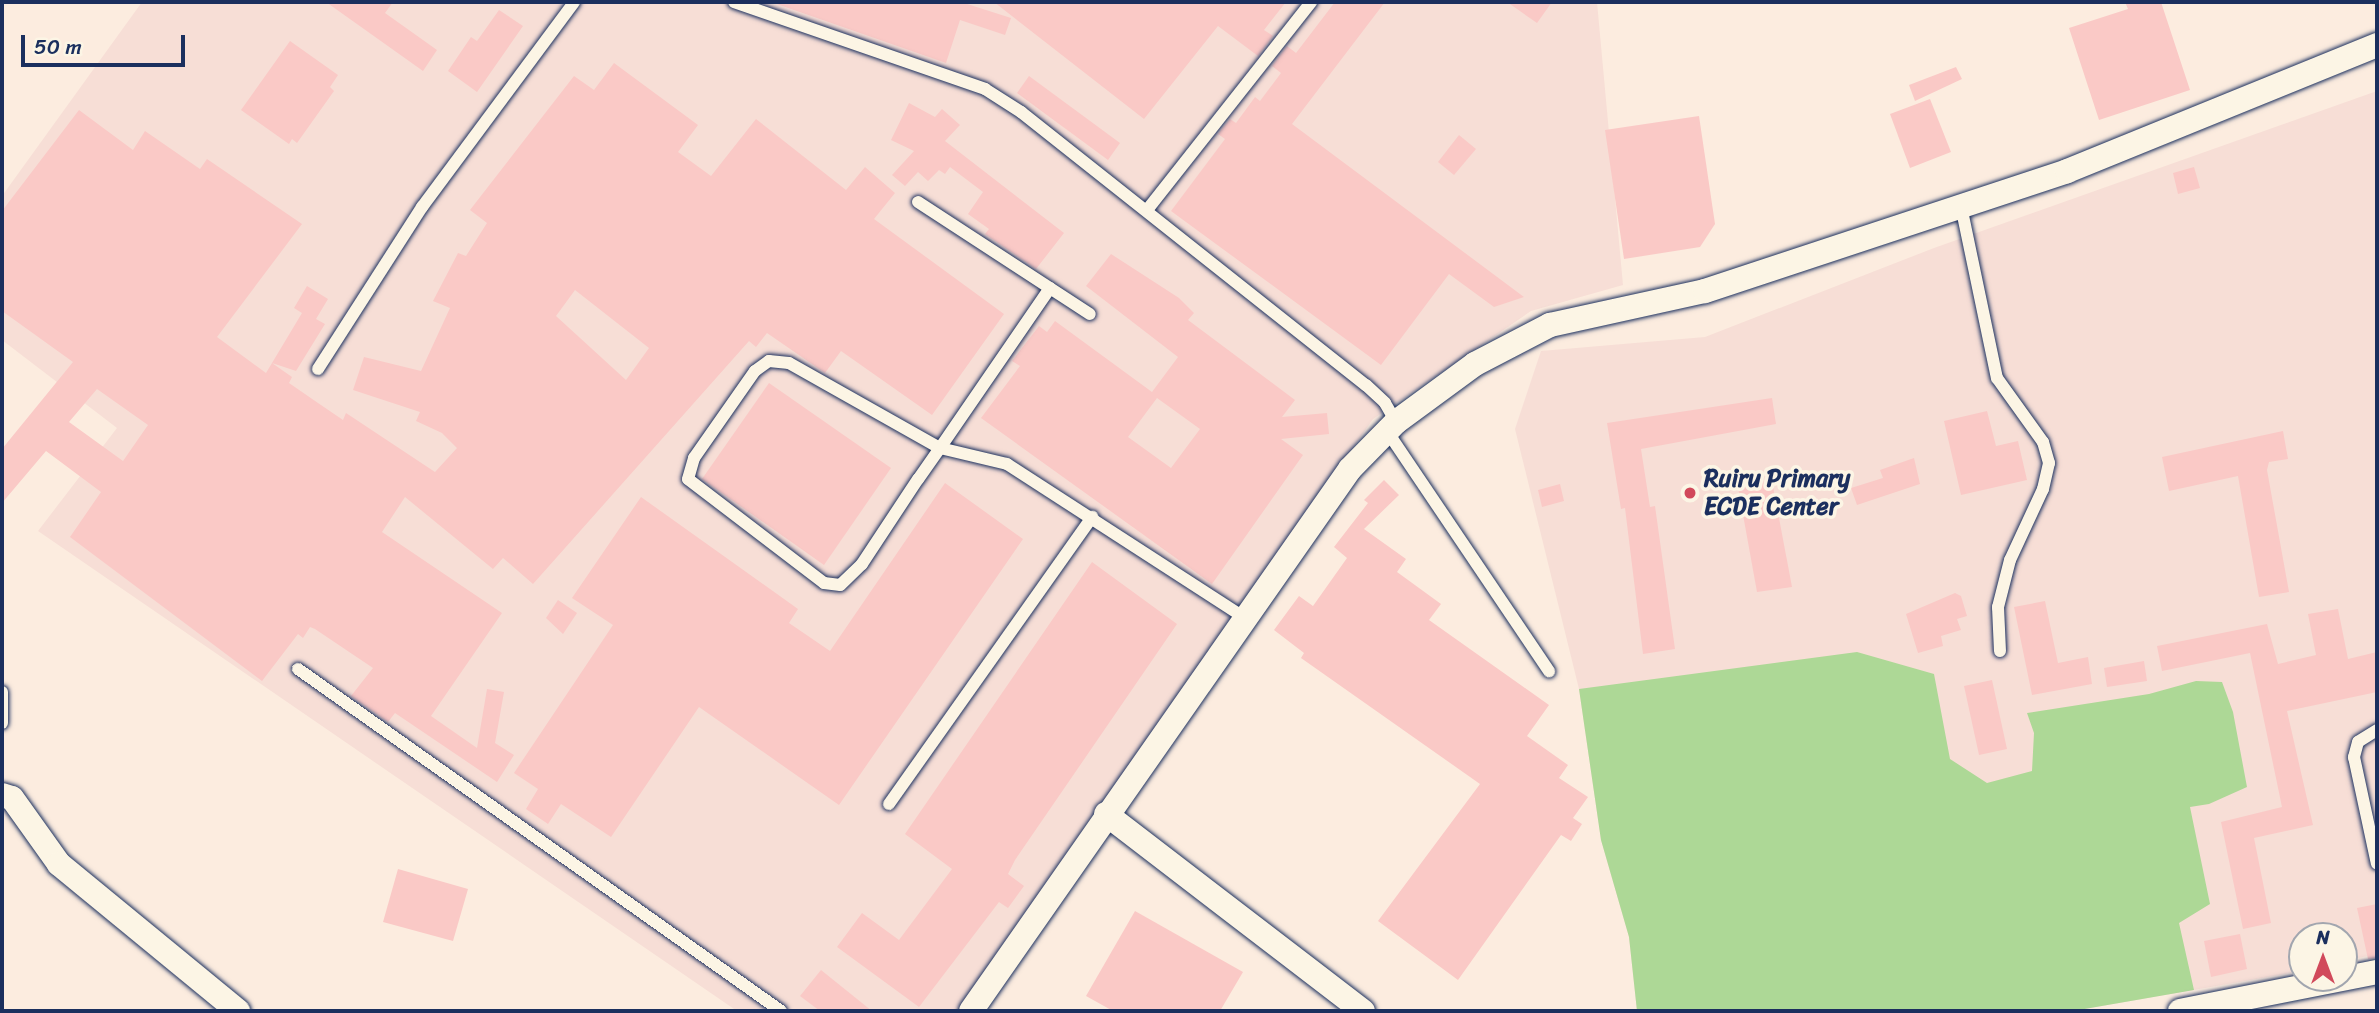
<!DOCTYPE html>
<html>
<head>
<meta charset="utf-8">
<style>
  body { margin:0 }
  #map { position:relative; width:2379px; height:1013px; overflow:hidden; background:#fcecdf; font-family:Sriracha,sans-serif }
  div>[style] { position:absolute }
  .built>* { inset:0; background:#f7ded6 }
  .green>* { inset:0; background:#add896 }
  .building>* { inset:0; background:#fac9c6 }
  .roads { filter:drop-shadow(0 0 2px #1b2f5e) drop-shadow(0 0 2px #1b2f5e) }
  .service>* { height:12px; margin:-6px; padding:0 6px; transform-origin:6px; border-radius:6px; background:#fcf5e5 }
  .minor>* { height:24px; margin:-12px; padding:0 12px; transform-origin:12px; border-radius:12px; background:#fcf5e5 }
  .dots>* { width:19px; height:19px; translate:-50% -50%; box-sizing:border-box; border:4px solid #fcf5e5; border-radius:50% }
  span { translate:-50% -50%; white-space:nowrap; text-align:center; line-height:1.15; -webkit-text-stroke:7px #fcf5e5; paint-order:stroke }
  .poi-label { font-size:24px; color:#1b2f5e; font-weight:700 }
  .left { translate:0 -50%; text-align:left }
  .frame { position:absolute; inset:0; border:4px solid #1b2f5e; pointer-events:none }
  .north { position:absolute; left:2288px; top:922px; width:70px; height:70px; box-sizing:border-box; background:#fcf5e5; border:2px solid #a2a6af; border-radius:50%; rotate:0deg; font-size:19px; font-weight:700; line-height:28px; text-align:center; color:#1b2f5e }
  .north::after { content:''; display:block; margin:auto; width:24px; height:32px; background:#d1495b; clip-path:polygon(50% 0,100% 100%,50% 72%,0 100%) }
  .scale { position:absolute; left:21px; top:35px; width:164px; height:32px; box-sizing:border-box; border:4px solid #1b2f5e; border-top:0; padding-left:9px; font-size:21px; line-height:24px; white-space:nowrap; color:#1b2f5e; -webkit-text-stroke:5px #fcf5e5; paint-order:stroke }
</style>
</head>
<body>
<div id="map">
  <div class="built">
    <div style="clip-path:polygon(142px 2px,1597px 2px,1623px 285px,1531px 311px,1373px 419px,960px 1011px,737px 1011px,38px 531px,117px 428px,2px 340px,2px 196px)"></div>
    <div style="clip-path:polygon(2377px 91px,2377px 954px,2344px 961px,2344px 936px,2302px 936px,2302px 971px,2073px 1011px,1637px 1011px,1629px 937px,1601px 840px,1579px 689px,1515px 429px,1541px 351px,1705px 337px,1934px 248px)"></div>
  </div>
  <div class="green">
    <div style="clip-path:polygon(1857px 652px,1934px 674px,1950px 759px,1987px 783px,2032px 771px,2034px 733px,2027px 713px,2149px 694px,2196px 681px,2222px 682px,2233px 712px,2247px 787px,2209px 804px,2190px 807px,2210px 904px,2179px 923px,2194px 990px,2073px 1011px,1637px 1011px,1629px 937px,1601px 840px,1579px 689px)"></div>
  </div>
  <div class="building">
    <div style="clip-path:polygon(326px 2px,393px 2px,385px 13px,437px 50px,423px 71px)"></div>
    <div style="clip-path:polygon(771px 2px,961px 2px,1011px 18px,1005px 35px,960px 20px,946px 63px)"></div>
    <div style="clip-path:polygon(994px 2px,1286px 2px,1264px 30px,1273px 36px,1258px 56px,1218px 26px,1144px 119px)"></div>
    <div style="clip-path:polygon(1335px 2px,1385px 2px,1292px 124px,1524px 297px,1494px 307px,1449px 274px,1381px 365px,1171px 211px,1225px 139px,1218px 134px,1230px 119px,1236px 123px,1255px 97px,1260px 101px,1281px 73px,1272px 66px,1287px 46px,1296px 53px)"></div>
    <div style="clip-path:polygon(1507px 2px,1552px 2px,1537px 23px)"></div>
    <div style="clip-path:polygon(2125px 2px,2161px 2px,2190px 90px,2099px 120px,2069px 28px,2128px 9px)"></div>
    <div style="clip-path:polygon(499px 10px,523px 26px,477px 92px,448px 71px,471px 37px,477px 41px)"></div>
    <div style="clip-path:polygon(290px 41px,338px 75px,330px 87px,334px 91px,297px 143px,292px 139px,289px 144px,241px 110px)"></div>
    <div style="clip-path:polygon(evenodd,614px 63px,698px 125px,678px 152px,711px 176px,756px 119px,846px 190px,865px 167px,895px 193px,874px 219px,1004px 314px,932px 415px,841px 351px,825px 373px,767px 333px,756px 347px,749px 341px,533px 584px,503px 558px,493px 569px,405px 497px,382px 532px,502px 613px,431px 716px,477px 748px,487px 689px,504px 692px,495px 743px,514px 755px,497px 782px,395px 713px,388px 722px,351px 696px,373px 668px,315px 629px,310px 627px,303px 638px,298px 634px,262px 681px,70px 537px,101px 492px,46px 451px,2px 503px,2px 449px,73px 362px,2px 311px,2px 211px,79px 110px,133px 150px,145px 131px,200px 169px,207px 159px,302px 224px,217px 337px,266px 373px,302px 313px,294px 308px,307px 286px,328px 299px,316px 319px,325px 324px,296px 371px,272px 363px,292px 377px,289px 383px,318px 403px,343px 420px,346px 413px,435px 472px,457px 448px,442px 433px,416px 421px,420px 412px,353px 390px,364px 357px,421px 371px,450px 308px,433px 301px,458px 253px,466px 256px,487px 223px,470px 210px,574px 76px,594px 90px,614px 63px,575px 290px,649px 348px,626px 380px,556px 316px,575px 290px,614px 63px,97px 389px,148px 425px,123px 461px,69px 422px,97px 389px)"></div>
    <div style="clip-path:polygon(1956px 67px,1962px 79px,1915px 101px,1909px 85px)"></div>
    <div style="clip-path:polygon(1029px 76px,1120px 143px,1108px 160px,1017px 93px)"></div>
    <div style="clip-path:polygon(1930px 99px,1951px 152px,1910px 168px,1890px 114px)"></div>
    <div style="clip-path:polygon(909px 103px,935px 117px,942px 109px,960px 125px,945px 141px,1064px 233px,1036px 269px,985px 234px,989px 229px,968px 214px,983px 192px,950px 167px,945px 174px,939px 170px,928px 181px,918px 172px,905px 186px,892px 175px,914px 151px,891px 140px)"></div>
    <div style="clip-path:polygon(1699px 116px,1715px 224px,1700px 247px,1624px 259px,1605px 130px)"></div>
    <div style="clip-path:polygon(1459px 135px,1476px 149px,1454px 175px,1438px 162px)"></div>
    <div style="clip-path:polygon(2194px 167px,2200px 188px,2178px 194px,2173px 173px)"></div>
    <div style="clip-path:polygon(evenodd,1111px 254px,1179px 298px,1194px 313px,1188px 320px,1295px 400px,1282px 417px,1327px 413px,1329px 434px,1281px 439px,1303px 455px,1212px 584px,981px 418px,1020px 366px,1012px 361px,1039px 326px,1047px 332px,1055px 321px,1152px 392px,1178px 357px,1086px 286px,1111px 254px,1157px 398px,1200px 429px,1171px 468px,1128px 437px,1157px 398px)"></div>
    <div style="clip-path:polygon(769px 383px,891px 468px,824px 565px,702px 479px)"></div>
    <div style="clip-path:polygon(1772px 398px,1776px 424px,1641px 449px,1650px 507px,1655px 506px,1675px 649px,1643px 654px,1625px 508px,1621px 509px,1607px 423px)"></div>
    <div style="clip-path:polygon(1987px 411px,1996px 446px,2018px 441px,2027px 480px,1961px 495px,1944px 421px)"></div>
    <div style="clip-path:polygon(2283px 431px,2288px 459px,2269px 462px,2267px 470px,2289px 592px,2259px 597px,2238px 476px,2169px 491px,2162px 457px)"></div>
    <div style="clip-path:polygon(1914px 458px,1920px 484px,1857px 505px,1851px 488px,1883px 478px,1880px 470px)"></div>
    <div style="clip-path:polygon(1384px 480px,1399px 495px,1364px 529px,1406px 559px,1397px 572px,1441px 604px,1429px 620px,1549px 705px,1527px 736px,1568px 765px,1559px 778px,1588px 797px,1573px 818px,1582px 824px,1571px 841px,1561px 835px,1458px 980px,1378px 921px,1480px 784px,1301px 658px,1304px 653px,1274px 630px,1299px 596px,1313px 606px,1347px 558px,1334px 547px,1368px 503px,1364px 500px)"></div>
    <div style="clip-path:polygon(1772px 481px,1792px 587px,1757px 592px,1738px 487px)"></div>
    <div style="clip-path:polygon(945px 483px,1023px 539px,839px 805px,699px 707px,611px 837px,561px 804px,548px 824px,526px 809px,538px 789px,514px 773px,613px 625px,572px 598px,641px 497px,798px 609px,789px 623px,830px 651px)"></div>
    <div style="clip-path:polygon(1560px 484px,1564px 501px,1542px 507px,1538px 490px)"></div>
    <div style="clip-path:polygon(1092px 562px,1177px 624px,1015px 860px,1008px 874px,1024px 886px,1008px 908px,999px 902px,919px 1007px,837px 947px,862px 913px,899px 940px,952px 869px,905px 834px)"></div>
    <div style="clip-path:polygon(1955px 593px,1961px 596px,1967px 616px,1957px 619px,1961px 630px,1941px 636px,1943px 646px,1918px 653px,1906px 614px)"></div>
    <div style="clip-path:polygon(558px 600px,577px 613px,563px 634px,546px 618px)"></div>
    <div style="clip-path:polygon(2045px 601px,2058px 663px,2088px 657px,2092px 684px,2032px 695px,2014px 607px)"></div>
    <div style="clip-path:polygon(2338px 609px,2348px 659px,2377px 652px,2377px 692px,2287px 711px,2313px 825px,2254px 838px,2271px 923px,2243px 929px,2221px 822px,2282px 807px,2250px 653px,2162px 671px,2157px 646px,2267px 624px,2278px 664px,2316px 655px,2308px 614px)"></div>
    <div style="clip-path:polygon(2144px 661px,2147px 681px,2107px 687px,2104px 668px)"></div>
    <div style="clip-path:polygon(1992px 680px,2007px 749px,1979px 755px,1964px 686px)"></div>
    <div style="clip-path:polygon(398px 869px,468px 889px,453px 941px,383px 922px)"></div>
    <div style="clip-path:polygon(2377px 904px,2377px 958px,2368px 959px,2357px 908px)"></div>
    <div style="clip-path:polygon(1135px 911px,1243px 972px,1220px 1011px,1113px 1011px,1086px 996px)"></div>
    <div style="clip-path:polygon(2240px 934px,2247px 969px,2211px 977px,2204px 941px)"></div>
    <div style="clip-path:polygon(821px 970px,872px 1011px,820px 1011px,800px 996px)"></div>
  </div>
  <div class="roads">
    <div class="service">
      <div style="left:734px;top:2px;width:266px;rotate:19.1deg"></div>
      <div style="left:985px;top:89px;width:43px;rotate:32.6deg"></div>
      <div style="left:1021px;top:112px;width:440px;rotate:38.4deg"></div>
      <div style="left:1366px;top:385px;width:26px;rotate:43deg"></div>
      <div style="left:1385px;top:403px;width:22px;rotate:60deg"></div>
      <div style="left:918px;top:202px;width:205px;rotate:33.1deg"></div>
      <div style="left:1961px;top:206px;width:176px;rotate:78.2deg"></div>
      <div style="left:1997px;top:378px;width:79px;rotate:54.3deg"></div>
      <div style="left:2043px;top:442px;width:22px;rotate:74deg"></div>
      <div style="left:2049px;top:463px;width:27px;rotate:103deg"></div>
      <div style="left:2043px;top:489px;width:78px;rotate:114.9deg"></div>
      <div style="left:2010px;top:560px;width:49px;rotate:104.3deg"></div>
      <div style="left:1998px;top:607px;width:44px;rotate:87.4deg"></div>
      <div style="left:1147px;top:210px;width:265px;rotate:-51.7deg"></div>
      <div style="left:1050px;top:288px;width:194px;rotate:124.5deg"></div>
      <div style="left:940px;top:448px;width:38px;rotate:125deg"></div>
      <div style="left:918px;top:479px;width:102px;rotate:123.4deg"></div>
      <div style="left:862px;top:564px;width:30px;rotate:136deg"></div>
      <div style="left:840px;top:585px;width:16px;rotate:-173deg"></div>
      <div style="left:824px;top:583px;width:171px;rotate:-142.6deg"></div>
      <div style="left:688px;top:479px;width:22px;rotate:-74deg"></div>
      <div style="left:694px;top:458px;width:106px;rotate:-55deg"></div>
      <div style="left:755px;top:371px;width:17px;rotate:-36deg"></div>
      <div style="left:769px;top:361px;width:20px;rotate:6deg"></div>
      <div style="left:789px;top:363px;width:173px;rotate:29.4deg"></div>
      <div style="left:940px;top:448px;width:69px;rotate:13.4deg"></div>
      <div style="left:1007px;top:464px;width:283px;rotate:32.9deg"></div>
      <div style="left:318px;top:369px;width:193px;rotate:-57.3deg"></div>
      <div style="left:422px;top:207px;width:255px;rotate:-53.4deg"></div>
      <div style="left:1387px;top:431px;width:290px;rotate:56deg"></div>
      <div style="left:298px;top:669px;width:592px;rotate:35.3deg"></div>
      <div style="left:2px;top:692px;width:31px;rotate:90deg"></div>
      <div style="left:2377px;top:730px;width:22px;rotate:148deg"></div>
      <div style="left:2358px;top:742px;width:16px;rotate:105deg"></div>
      <div style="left:2354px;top:757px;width:109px;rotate:77.9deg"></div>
      <div style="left:889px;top:804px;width:352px;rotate:-54.7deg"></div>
    </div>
    <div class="minor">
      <div style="left:2px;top:795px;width:10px;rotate:17deg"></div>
      <div style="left:12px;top:798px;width:81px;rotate:54.5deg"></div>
      <div style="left:59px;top:864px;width:232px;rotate:39.4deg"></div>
      <div style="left:1106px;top:814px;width:324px;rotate:37.5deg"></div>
      <div style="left:971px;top:1011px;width:661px;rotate:-55.04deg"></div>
      <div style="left:1350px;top:469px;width:66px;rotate:-45.6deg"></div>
      <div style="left:1396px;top:422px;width:98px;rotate:-36.3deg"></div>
      <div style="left:1475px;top:364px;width:85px;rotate:-27.5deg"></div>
      <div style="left:1550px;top:325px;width:159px;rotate:-12.4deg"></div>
      <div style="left:1705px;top:291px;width:381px;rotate:-18.3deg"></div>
      <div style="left:2067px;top:171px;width:335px;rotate:-22.1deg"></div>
      <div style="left:2180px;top:1011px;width:201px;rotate:-11.2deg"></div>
    </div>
  </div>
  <div class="dots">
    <div style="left:1690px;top:493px;background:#d1495b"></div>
  </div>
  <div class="poi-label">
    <span class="left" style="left:1704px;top:493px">Ruiru Primary<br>ECDE Center</span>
  </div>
  <div class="frame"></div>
  <div class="north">N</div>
  <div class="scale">50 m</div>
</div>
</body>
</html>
